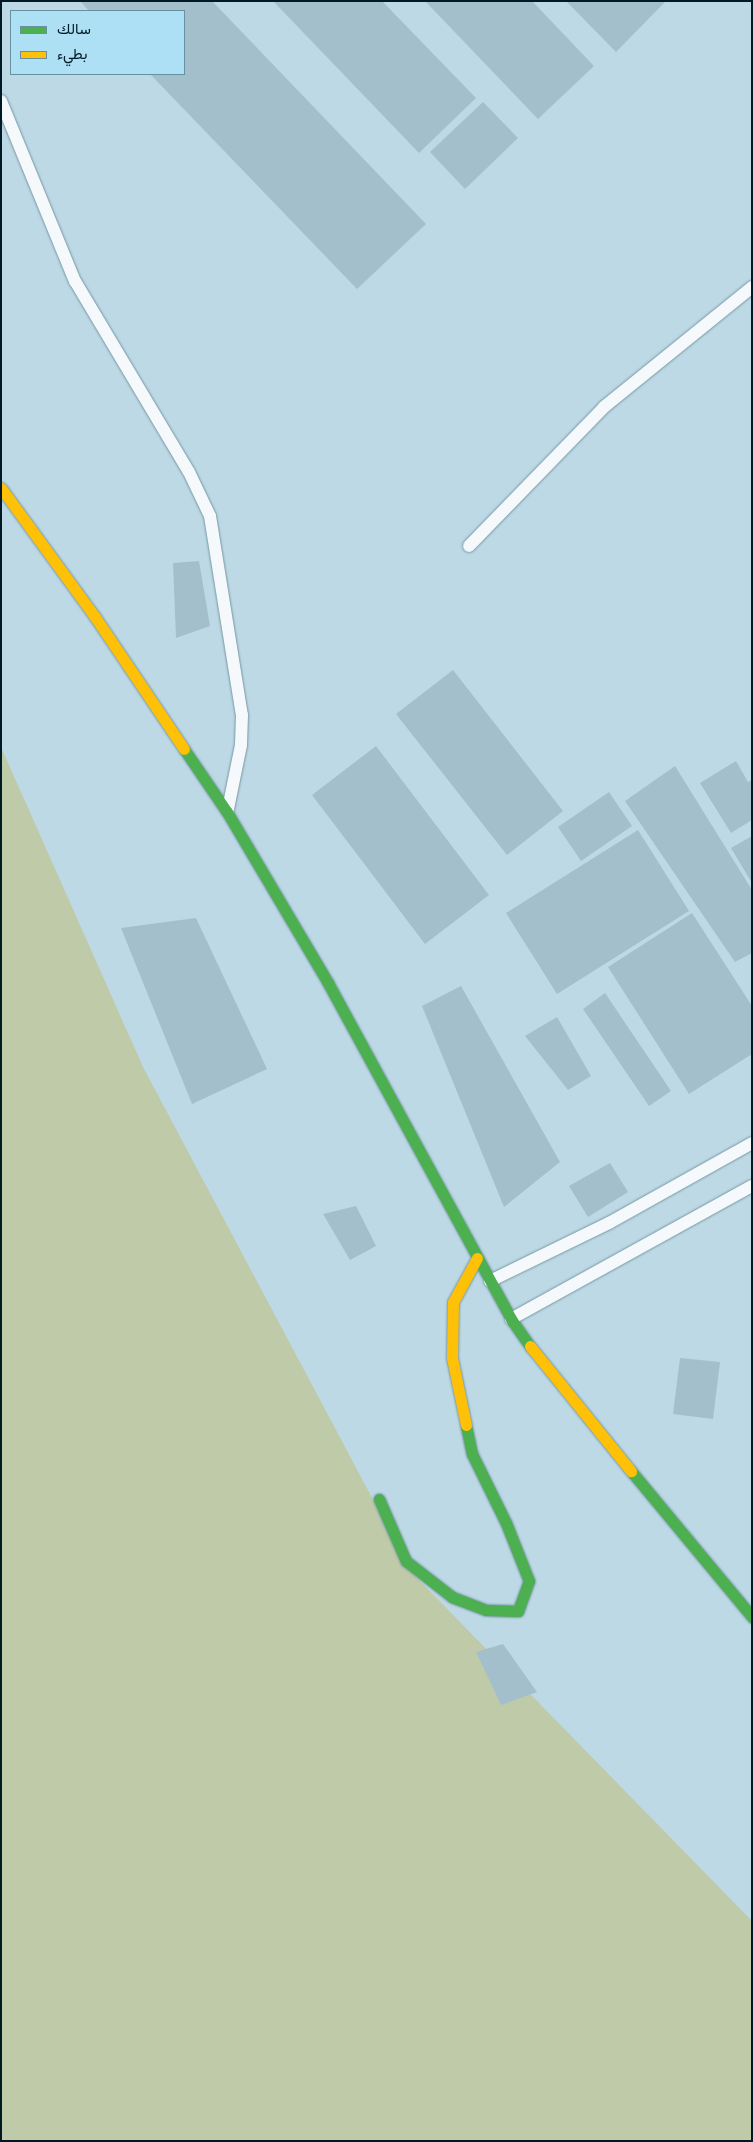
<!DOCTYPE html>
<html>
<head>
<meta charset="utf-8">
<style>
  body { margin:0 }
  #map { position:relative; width:753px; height:2142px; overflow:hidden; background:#bdd9e5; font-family:"Playfair Display",Vazirmatn,serif }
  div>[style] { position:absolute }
  .green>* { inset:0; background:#bfcaa9 }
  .building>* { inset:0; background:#a3bfcc }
  .roads { filter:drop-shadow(0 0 1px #7798a4) drop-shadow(0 0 1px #7798a4) }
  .lane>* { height:12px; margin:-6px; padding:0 6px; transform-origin:6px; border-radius:6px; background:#f5f9fb }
  .fast>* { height:11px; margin:-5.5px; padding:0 5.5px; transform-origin:5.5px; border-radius:5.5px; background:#4caf50 }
  .slow>* { height:11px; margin:-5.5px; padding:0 5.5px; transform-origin:5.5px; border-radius:5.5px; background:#ffc107 }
  span { translate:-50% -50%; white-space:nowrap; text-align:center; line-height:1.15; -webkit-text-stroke:5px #addff5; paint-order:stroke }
  .frame { position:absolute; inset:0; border:2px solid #001924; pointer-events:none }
  .legend { position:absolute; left:10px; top:10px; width:175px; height:65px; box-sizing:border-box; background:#addff5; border:1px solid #6890a1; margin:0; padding:6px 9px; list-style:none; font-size:15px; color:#001924 }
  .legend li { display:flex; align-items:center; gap:10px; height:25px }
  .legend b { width:25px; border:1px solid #6890a1 }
</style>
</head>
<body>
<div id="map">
  <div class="green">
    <div style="clip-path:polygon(1px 747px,143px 1067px,412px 1573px,752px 1921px,752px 2141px,1px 2141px)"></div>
  </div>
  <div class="building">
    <div style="clip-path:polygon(80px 1px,212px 1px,426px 224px,357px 289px,150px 74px,184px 74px,184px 11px,89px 11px)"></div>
    <div style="clip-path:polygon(273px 1px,382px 1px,476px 98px,419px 153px)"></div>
    <div style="clip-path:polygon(425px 1px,532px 1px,594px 66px,538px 119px)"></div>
    <div style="clip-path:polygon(566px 1px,666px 1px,616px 52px)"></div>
    <div style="clip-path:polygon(483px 102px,518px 138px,465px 189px,430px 152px)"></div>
    <div style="clip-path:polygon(199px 561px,210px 626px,176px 638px,173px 563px)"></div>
    <div style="clip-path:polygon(453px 670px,563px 811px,507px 855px,396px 714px)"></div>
    <div style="clip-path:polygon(376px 746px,489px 895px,425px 944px,312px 795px)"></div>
    <div style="clip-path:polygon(736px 761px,748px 782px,752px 780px,752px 820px,731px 833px,700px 783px)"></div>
    <div style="clip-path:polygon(675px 766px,752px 890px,752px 953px,735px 962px,625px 801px)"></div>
    <div style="clip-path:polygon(609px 792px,632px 826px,581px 861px,558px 827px)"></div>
    <div style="clip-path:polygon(638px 830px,689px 911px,557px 994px,506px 913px)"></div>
    <div style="clip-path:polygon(752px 836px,752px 883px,731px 848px)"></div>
    <div style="clip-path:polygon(692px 913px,752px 1006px,752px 1054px,689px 1094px,608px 967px)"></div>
    <div style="clip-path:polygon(196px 918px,267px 1069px,192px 1104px,121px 928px)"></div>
    <div style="clip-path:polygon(461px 986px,560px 1162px,504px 1207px,422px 1006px)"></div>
    <div style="clip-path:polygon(605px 993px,671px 1091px,649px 1106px,583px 1009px)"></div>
    <div style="clip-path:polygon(557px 1017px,591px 1076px,568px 1090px,525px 1036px)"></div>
    <div style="clip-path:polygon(610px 1163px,628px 1192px,588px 1217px,569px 1186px)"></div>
    <div style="clip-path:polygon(356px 1206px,376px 1246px,350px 1260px,323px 1214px)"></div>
    <div style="clip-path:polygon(680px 1358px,720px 1362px,713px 1419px,673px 1414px)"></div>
    <div style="clip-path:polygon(503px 1644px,537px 1692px,501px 1705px,476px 1652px)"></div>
  </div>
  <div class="roads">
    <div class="lane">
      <div style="left:1px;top:101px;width:195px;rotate:67.7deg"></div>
      <div style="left:75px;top:281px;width:222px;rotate:59.2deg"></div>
      <div style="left:189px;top:472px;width:49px;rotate:64.5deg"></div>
      <div style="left:210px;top:516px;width:202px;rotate:80.9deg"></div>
      <div style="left:242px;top:715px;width:30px;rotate:92deg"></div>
      <div style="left:241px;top:745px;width:65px;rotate:101.5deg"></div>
      <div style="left:469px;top:546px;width:194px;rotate:-45.8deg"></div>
      <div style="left:604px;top:407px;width:191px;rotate:-39deg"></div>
      <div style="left:490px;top:1281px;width:132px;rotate:-26deg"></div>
      <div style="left:609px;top:1223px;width:164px;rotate:-29.2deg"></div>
      <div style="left:511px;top:1319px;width:275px;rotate:-28.9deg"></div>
    </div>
    <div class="fast">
      <div style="left:184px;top:749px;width:76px;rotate:55.7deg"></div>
      <div style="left:227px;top:812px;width:199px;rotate:59.4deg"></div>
      <div style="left:328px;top:983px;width:383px;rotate:61.4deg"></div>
      <div style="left:511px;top:1319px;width:33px;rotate:55deg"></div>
      <div style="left:631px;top:1471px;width:190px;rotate:50.3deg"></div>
      <div style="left:379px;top:1499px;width:68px;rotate:66.5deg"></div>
      <div style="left:406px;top:1561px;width:58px;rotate:38deg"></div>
      <div style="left:452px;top:1597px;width:36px;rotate:21deg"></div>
      <div style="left:486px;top:1610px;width:32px;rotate:2deg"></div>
      <div style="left:518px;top:1611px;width:32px;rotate:-70deg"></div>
      <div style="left:529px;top:1581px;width:62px;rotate:-111.6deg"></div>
      <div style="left:506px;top:1523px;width:77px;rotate:-116.2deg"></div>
      <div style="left:472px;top:1454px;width:30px;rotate:-102deg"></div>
    </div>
    <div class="slow">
      <div style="left:1px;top:488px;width:160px;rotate:53.9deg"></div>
      <div style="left:95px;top:617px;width:159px;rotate:56deg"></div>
      <div style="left:530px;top:1346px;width:161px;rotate:51.1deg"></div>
      <div style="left:466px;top:1425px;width:68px;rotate:-101.8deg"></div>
      <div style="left:452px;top:1358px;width:56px;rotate:-89deg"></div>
      <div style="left:453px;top:1302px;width:50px;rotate:-61.4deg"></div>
    </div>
  </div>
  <div class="frame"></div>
  <ul class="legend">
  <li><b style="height:6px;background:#4caf50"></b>سالك</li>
  <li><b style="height:6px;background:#ffc107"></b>بطيء</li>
  </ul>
</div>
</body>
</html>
